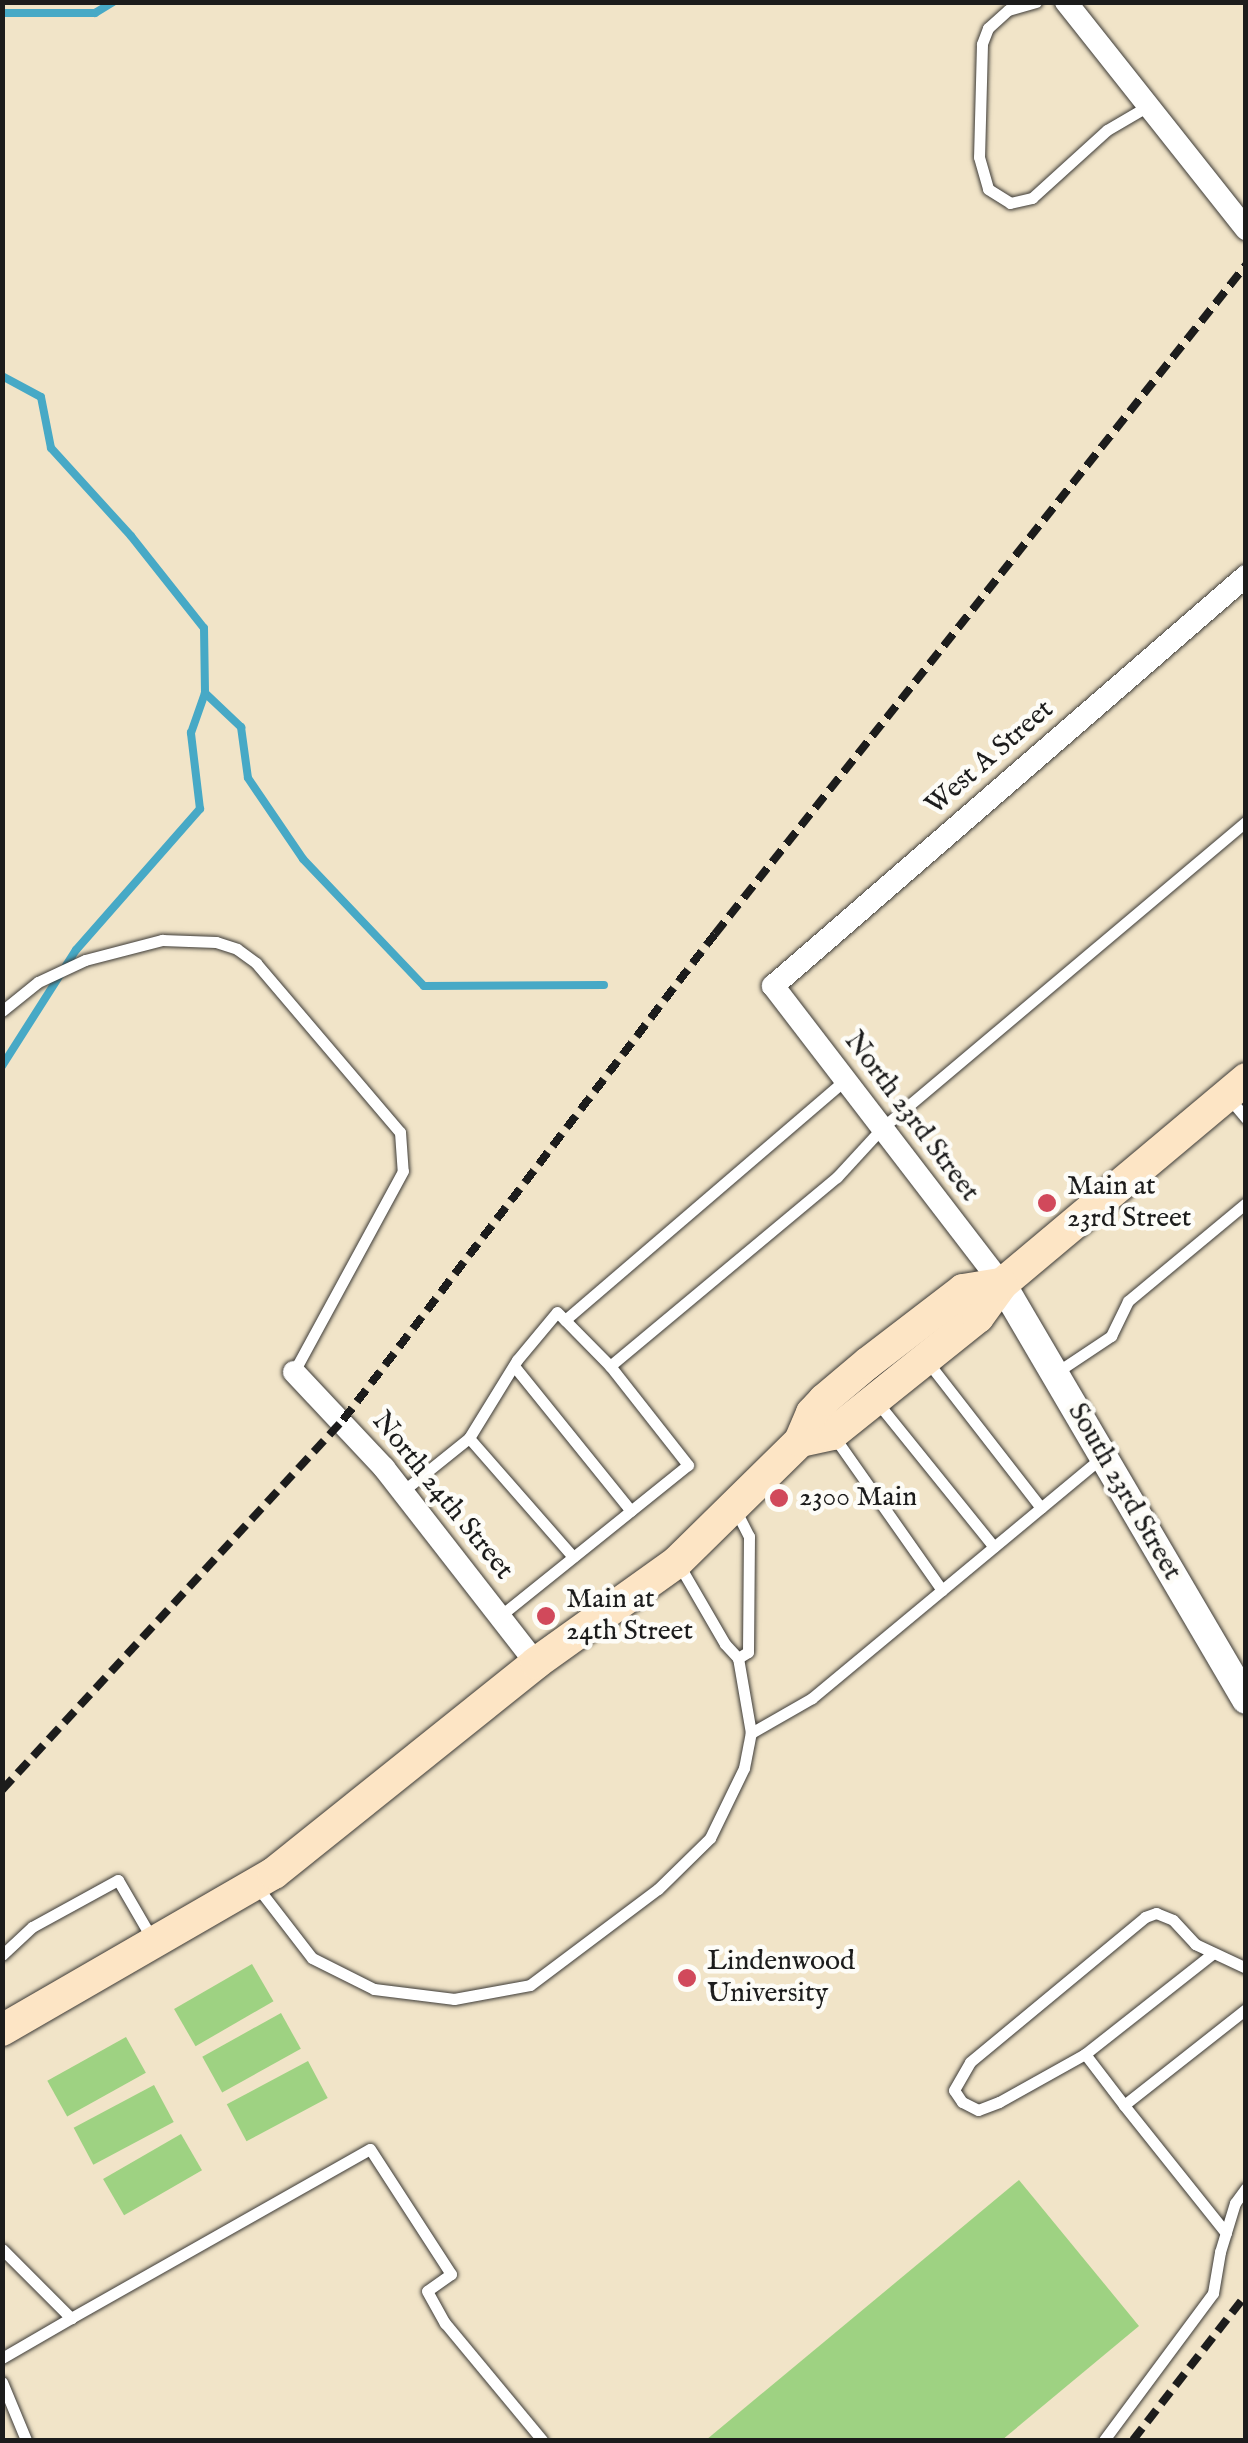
<!DOCTYPE html>
<style>
body{margin:0}
#map{position:relative;width:1248px;height:2443px;overflow:hidden;background:#f1e4c8;font-family:"IM FELL English",serif}
div>[style]{position:absolute}
[style*='--x']{left:calc(var(--x)*1px);top:calc(var(--y)*1px);width:calc(var(--w)*1px);rotate:calc(var(--a)*1deg)}
.green>*{inset:0;background:#9ed282;transform-origin:0 0}
.stream>*{height:8px;margin:-4px;padding:0 4px;transform-origin:4px;border-radius:4px;background:#47a9c6}
.roads{filter:drop-shadow(0 0 2px #3c3a36) drop-shadow(0 0 2px #3c3a36)}
.service>*{height:11px;margin:-5.5px;padding:0 5.5px;transform-origin:5.5px;border-radius:5.5px;background:#fff}
.minor>*{height:22px;margin:-11px;padding:0 11px;transform-origin:11px;border-radius:11px;background:#fff}
.tertiary>*{height:28px;margin:-14px;padding:0 14px;transform-origin:14px;border-radius:14px;background:#fff}
.secondary>*{height:32px;margin:-16px;padding:0 16px;transform-origin:16px;border-radius:16px;background:#fde5c5}
.rail>*{height:8px;margin-top:-4px;transform-origin:0;background:repeating-linear-gradient(90deg,#1c1c1c 0 15px,transparent 0 23px)}
.dots>*{width:28px;height:28px;translate:-50% -50%;box-sizing:border-box;border:5px solid #fdfcf7;border-radius:50%}
span{translate:-50% -50%;white-space:nowrap;text-align:center;line-height:1.15;-webkit-text-stroke:9px #fdfcf7;paint-order:stroke}
.street-label{font-size:28px;color:#1c1c1c}
.poi-label{font-size:28px;color:#1c1c1c}
.left{translate:0 -50%;text-align:left}
.frame{position:absolute;inset:0;border:5px solid #1c1c1c;pointer-events:none}
</style>
<div id="map">
<div class="green">
<i style="left:252px;top:1964px;width:43px;height:90px;rotate:60deg"></i>
<i style="left:281px;top:2013px;width:41px;height:90px;rotate:61deg"></i>
<i style="left:126px;top:2037px;width:41px;height:90px;rotate:61deg"></i>
<i style="left:308px;top:2061px;width:42px;height:92px;rotate:62deg"></i>
<i style="left:154px;top:2085px;width:42px;height:91px;rotate:62deg"></i>
<i style="left:181px;top:2134px;width:42px;height:90px;rotate:60deg"></i>
<i style="clip-path:polygon(1019px 2180px,1139px 2326px,1002px 2440px,706px 2440px)"></i>
</div>
<div class="stream">
<i style="--x:2;--y:13;--w:93;--a:0"></i>
<i style="--x:95;--y:13;--w:21;--a:-31"></i>
<i style="--x:2;--y:376;--w:44;--a:28.3"></i>
<i style="--x:41;--y:397;--w:52;--a:78.9"></i>
<i style="--x:51;--y:448;--w:119;--a:47.7"></i>
<i style="--x:131;--y:536;--w:117;--a:51.6"></i>
<i style="--x:204;--y:628;--w:65;--a:89.1"></i>
<i style="--x:205;--y:693;--w:50;--a:43.4"></i>
<i style="--x:241;--y:727;--w:51;--a:82.2"></i>
<i style="--x:248;--y:778;--w:98;--a:55.8"></i>
<i style="--x:303;--y:859;--w:175;--a:46.4"></i>
<i style="--x:424;--y:986;--w:180;--a:-0.3"></i>
<i style="--x:2;--y:1066;--w:138;--a:-57.5"></i>
<i style="--x:76;--y:950;--w:188;--a:-48.7"></i>
<i style="--x:200;--y:809;--w:77;--a:-96.8"></i>
<i style="--x:191;--y:733;--w:42;--a:-70.7"></i>
</div>
<div class="roads">
<div class="service">
<i style="--x:1036;--y:2;--w:29;--a:164"></i>
<i style="--x:1008;--y:10;--w:27;--a:138"></i>
<i style="--x:988;--y:28;--w:17;--a:111"></i>
<i style="--x:982;--y:44;--w:113;--a:91.5"></i>
<i style="--x:979;--y:157;--w:33;--a:74"></i>
<i style="--x:988;--y:189;--w:26;--a:32"></i>
<i style="--x:1010;--y:203;--w:23;--a:-13"></i>
<i style="--x:1032;--y:198;--w:101;--a:-42.2"></i>
<i style="--x:1107;--y:130;--w:48;--a:-30.3"></i>
<i style="--x:2;--y:1011;--w:46;--a:-38.9"></i>
<i style="--x:38;--y:982;--w:52;--a:-25.1"></i>
<i style="--x:85;--y:960;--w:80;--a:-14.6"></i>
<i style="--x:162;--y:940;--w:54;--a:2.1"></i>
<i style="--x:216;--y:942;--w:22;--a:18"></i>
<i style="--x:237;--y:949;--w:24;--a:36"></i>
<i style="--x:256;--y:963;--w:222;--a:49.6"></i>
<i style="--x:400;--y:1132;--w:39;--a:86"></i>
<i style="--x:403;--y:1171;--w:229;--a:118.5"></i>
<i style="--x:1229;--y:1098;--w:26;--a:50"></i>
<i style="--x:565;--y:1320;--w:369;--a:-40.6"></i>
<i style="--x:927;--y:1361;--w:186;--a:52.2"></i>
<i style="--x:514;--y:1366;--w:186;--a:51.1"></i>
<i style="--x:1054;--y:1374;--w:69;--a:-33.7"></i>
<i style="--x:1111;--y:1336;--w:39;--a:-64"></i>
<i style="--x:1128;--y:1301;--w:153;--a:-39.7"></i>
<i style="--x:877;--y:1402;--w:186;--a:51.1"></i>
<i style="--x:469;--y:1438;--w:158;--a:48.8"></i>
<i style="--x:835;--y:1438;--w:186;--a:54.9"></i>
<i style="--x:403;--y:1491;--w:85;--a:-38.8"></i>
<i style="--x:469;--y:1438;--w:92;--a:-58.4"></i>
<i style="--x:517;--y:1360;--w:62;--a:-50.2"></i>
<i style="--x:557;--y:1312;--w:76;--a:45.5"></i>
<i style="--x:610;--y:1366;--w:295;--a:-39.8"></i>
<i style="--x:837;--y:1177;--w:67;--a:-47.4"></i>
<i style="--x:882;--y:1128;--w:476;--a:-40.1"></i>
<i style="--x:734;--y:1507;--w:33;--a:63"></i>
<i style="--x:749;--y:1536;--w:116;--a:90.5"></i>
<i style="--x:748;--y:1652;--w:12;--a:149"></i>
<i style="--x:500;--y:1616;--w:241;--a:-38.8"></i>
<i style="--x:688;--y:1465;--w:126;--a:-128.2"></i>
<i style="--x:751;--y:1733;--w:70;--a:-29.8"></i>
<i style="--x:812;--y:1698;--w:376;--a:-39.7"></i>
<i style="--x:258;--y:1888;--w:88;--a:52.4"></i>
<i style="--x:312;--y:1958;--w:69;--a:26.6"></i>
<i style="--x:374;--y:1989;--w:81;--a:7.1"></i>
<i style="--x:454;--y:1999;--w:77;--a:-10.4"></i>
<i style="--x:530;--y:1985;--w:160;--a:-36.9"></i>
<i style="--x:658;--y:1889;--w:73;--a:-44.4"></i>
<i style="--x:710;--y:1838;--w:78;--a:-64.1"></i>
<i style="--x:744;--y:1768;--w:36;--a:-79"></i>
<i style="--x:751;--y:1733;--w:76;--a:-99.8"></i>
<i style="--x:738;--y:1658;--w:19;--a:-133"></i>
<i style="--x:725;--y:1644;--w:94;--a:-120.1"></i>
<i style="--x:1212;--y:1954;--w:162;--a:141.8"></i>
<i style="--x:1085;--y:2054;--w:98;--a:150.8"></i>
<i style="--x:999;--y:2102;--w:22;--a:159"></i>
<i style="--x:978;--y:2110;--w:18;--a:-153"></i>
<i style="--x:962;--y:2102;--w:14;--a:-124"></i>
<i style="--x:954;--y:2090;--w:32;--a:-60"></i>
<i style="--x:970;--y:2062;--w:227;--a:-39.6"></i>
<i style="--x:1145;--y:1917;--w:12;--a:-20"></i>
<i style="--x:1156;--y:1913;--w:18;--a:22"></i>
<i style="--x:1173;--y:1920;--w:33;--a:47"></i>
<i style="--x:1195;--y:1944;--w:56;--a:25.2"></i>
<i style="--x:2;--y:1955;--w:41;--a:-43"></i>
<i style="--x:32;--y:1927;--w:98;--a:-28.7"></i>
<i style="--x:118;--y:1880;--w:72;--a:59.9"></i>
<i style="--x:1085;--y:2054;--w:64;--a:52.6"></i>
<i style="--x:1226;--y:2233;--w:164;--a:-128.6"></i>
<i style="--x:1124;--y:2105;--w:155;--a:-38.2"></i>
<i style="--x:2;--y:2249;--w:98;--a:45"></i>
<i style="--x:71;--y:2318;--w:343;--a:-29.5"></i>
<i style="--x:370;--y:2149;--w:149;--a:57.1"></i>
<i style="--x:451;--y:2274;--w:29;--a:145"></i>
<i style="--x:427;--y:2291;--w:37;--a:61"></i>
<i style="--x:445;--y:2323;--w:152;--a:50.3"></i>
<i style="--x:2;--y:2358;--w:80;--a:-30.1"></i>
<i style="--x:2;--y:2382;--w:63;--a:67.5"></i>
<i style="--x:1104;--y:2440;--w:183;--a:-53.4"></i>
<i style="--x:1213;--y:2293;--w:42;--a:-80.3"></i>
<i style="--x:1220;--y:2252;--w:51;--a:-73"></i>
<i style="--x:1235;--y:2203;--w:19;--a:-54"></i>
</div>
<div class="minor">
<i style="--x:1066;--y:2;--w:290;--a:51.6"></i>
<i style="--x:1002;--y:1284;--w:376;--a:-127.5"></i>
<i style="--x:773;--y:986;--w:626;--a:-40.92"></i>
<i style="--x:294;--y:1372;--w:132;--a:46.8"></i>
<i style="--x:384;--y:1468;--w:247;--a:52.1"></i>
</div>
<div class="tertiary">
<i style="--x:1002;--y:1284;--w:482;--a:59.6"></i>
</div>
<div class="secondary">
<i style="--x:800;--y:1441;--w:33;--a:-12"></i>
<i style="--x:832;--y:1434;--w:187;--a:-38.7"></i>
<i style="--x:978;--y:1317;--w:41;--a:-54"></i>
<i style="--x:1002;--y:1284;--w:319;--a:-40"></i>
<i style="--x:2;--y:2030;--w:314;--a:-30"></i>
<i style="--x:274;--y:1873;--w:336;--a:-38.7"></i>
<i style="--x:536;--y:1663;--w:173;--a:-35.6"></i>
<i style="--x:677;--y:1562;--w:173;--a:-44.5"></i>
<i style="--x:800;--y:1441;--w:30;--a:-67"></i>
<i style="--x:812;--y:1413;--w:18;--a:-47"></i>
<i style="--x:824;--y:1400;--w:57;--a:-40.1"></i>
<i style="--x:868;--y:1363;--w:120;--a:-37.5"></i>
<i style="--x:963;--y:1290;--w:39;--a:-9"></i>
</div>
</div>
<div class="rail">
<i style="--x:2;--y:1790;--w:503;--a:-47.34"></i>
<i style="--x:343;--y:1420;--w:612;--a:-52.57"></i>
<i style="--x:715;--y:934;--w:854;--a:-51.56"></i>
<i style="--x:1133;--y:2440;--w:184;--a:-52.1"></i>
</div>
<div class="dots">
<i style="left:1047px;top:1203px;background:#d1495b"></i>
<i style="left:779px;top:1498px;background:#d1495b"></i>
<i style="left:546px;top:1616px;background:#d1495b"></i>
<i style="left:687px;top:1978px;background:#d1495b"></i>
</div>
<div class="street-label">
<span style="left:990px;top:758px;rotate:-41deg">West A Street</span>
<span style="left:911px;top:1117px;rotate:53deg">North 23rd Street</span>
<span style="left:1124px;top:1492px;rotate:60deg">South 23rd Street</span>
<span style="left:442px;top:1496px;rotate:51deg">North 24th Street</span>
</div>
<div class="poi-label">
<span class="left" style="left:1067px;top:1203px">Main at<br>23rd Street</span>
<span class="left" style="left:799px;top:1498px">2300 Main</span>
<span class="left" style="left:566px;top:1616px">Main at<br>24th Street</span>
<span class="left" style="left:707px;top:1978px">Lindenwood<br>University</span>
</div>
<div class="frame"></div>
</div>
